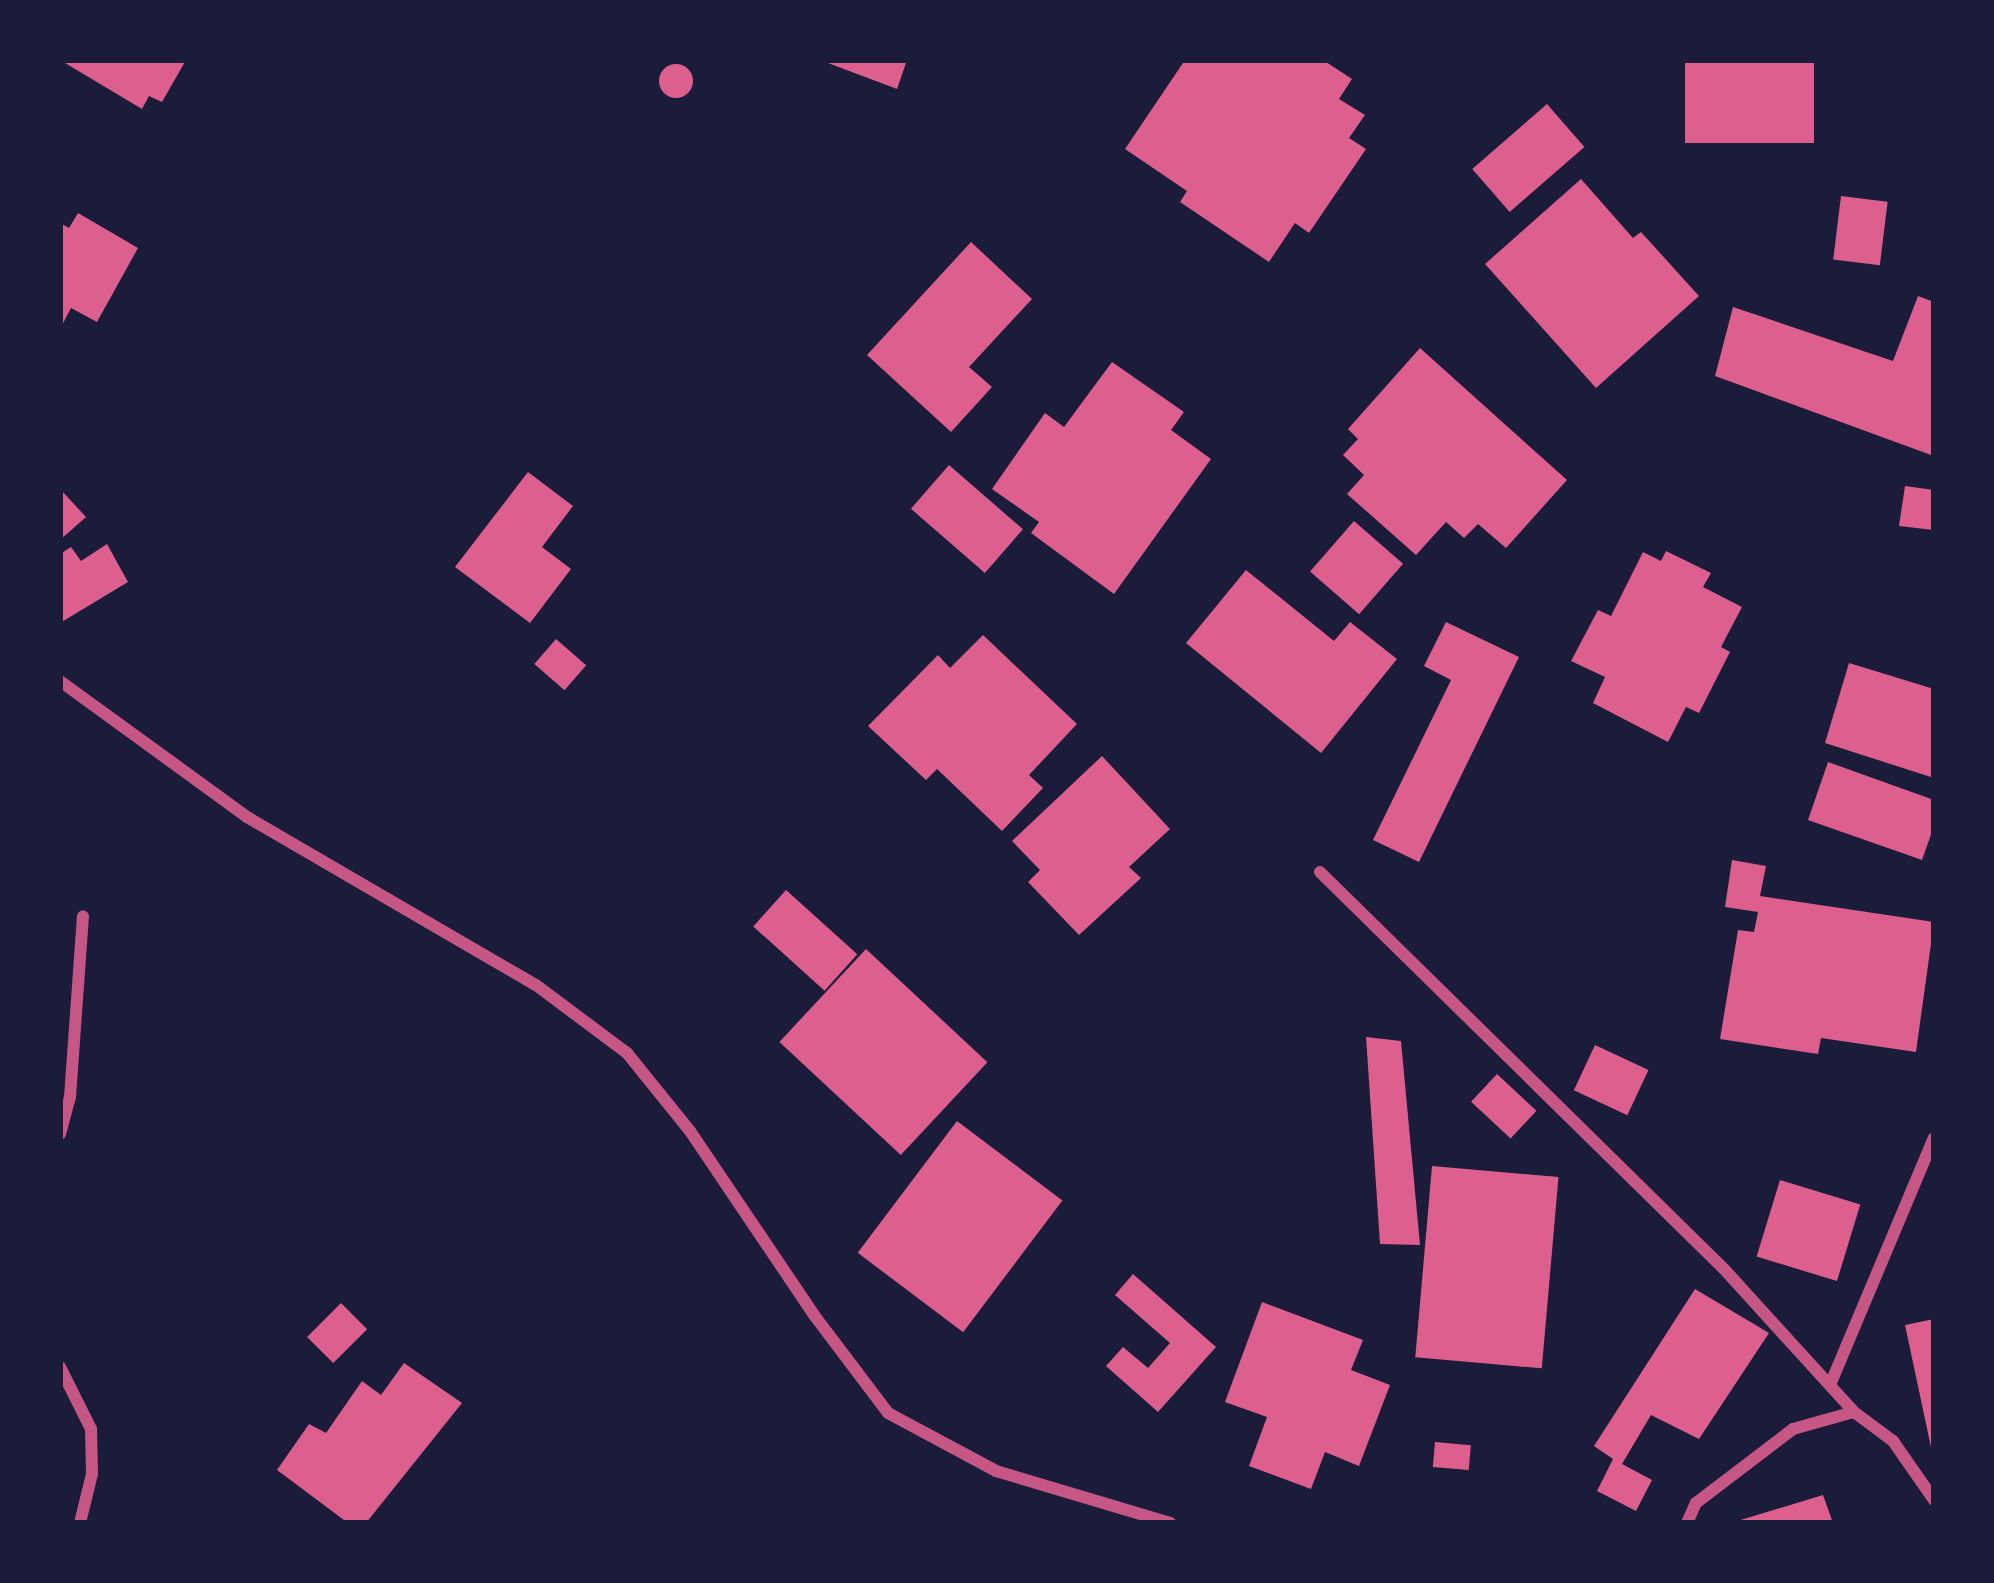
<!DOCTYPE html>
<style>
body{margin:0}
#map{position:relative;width:1994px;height:1583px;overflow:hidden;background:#1b1b3a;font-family:"Golos Text",sans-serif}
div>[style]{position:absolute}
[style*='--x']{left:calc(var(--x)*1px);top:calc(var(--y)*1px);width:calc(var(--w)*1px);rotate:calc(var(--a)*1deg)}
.building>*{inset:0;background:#dd5f8e;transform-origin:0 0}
.round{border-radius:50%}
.minor>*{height:12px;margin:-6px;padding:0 6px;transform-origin:6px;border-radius:6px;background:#c65784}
span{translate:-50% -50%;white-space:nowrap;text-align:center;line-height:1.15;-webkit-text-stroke:12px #1b1b3a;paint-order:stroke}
.frame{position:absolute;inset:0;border:63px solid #1b1b3a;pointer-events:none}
</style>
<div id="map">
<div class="building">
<i style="clip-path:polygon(60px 60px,186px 60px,162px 102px,149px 96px,142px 109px)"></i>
<i style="clip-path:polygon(820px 60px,907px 60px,897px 89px)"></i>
<i style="clip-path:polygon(1185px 60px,1323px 60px,1352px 79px,1339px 99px,1365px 115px,1349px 138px,1366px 149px,1309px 233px,1295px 223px,1269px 262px,1180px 202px,1187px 191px,1125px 149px)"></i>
<i style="left:1685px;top:60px;width:129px;height:83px"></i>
<i class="round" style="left:659px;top:64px;width:34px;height:34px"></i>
<i style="left:1547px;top:104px;width:57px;height:99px;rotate:49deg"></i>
<i style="clip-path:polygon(1581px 179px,1633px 238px,1641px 232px,1699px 296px,1596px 388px,1485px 264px)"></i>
<i style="left:1841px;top:196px;width:47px;height:64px;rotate:7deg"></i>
<i style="clip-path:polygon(78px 213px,138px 248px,97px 322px,71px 308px,60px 329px,60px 223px,69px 228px)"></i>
<i style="clip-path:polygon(971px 242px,1032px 299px,969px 367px,992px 387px,951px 432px,867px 355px)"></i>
<i style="clip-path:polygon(1918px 296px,1934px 302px,1931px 455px,1715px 376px,1733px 307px,1893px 361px)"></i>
<i style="clip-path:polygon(1420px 348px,1567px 480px,1506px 548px,1478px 524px,1464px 538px,1446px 522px,1416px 555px,1347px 494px,1364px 475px,1343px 455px,1358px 439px,1348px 429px)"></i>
<i style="clip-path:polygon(1112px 362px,1184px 412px,1171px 430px,1211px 459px,1114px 594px,1031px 533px,1039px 522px,992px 489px,1045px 413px,1064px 427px)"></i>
<i style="left:949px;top:465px;width:98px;height:58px;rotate:41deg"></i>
<i style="clip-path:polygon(528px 472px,573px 506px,542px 547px,571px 569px,530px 623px,455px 567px)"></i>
<i style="clip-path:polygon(1905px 486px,1934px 490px,1934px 530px,1899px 526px)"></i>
<i style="clip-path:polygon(60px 489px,86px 517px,60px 540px)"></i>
<i style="left:1354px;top:521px;width:65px;height:67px;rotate:41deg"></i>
<i style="clip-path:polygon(107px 544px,128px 582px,60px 623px,60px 554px,71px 547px,81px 561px)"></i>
<i style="clip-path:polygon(1666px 551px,1711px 573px,1703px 587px,1742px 607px,1721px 647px,1730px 652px,1699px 713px,1686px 707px,1668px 742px,1593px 703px,1605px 677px,1571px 661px,1598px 610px,1611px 616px,1643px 552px,1661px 561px)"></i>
<i style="clip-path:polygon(1246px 570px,1334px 641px,1350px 622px,1397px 659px,1321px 753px,1186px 643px)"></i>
<i style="clip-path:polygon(1446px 622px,1519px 657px,1419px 862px,1373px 840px,1451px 680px,1424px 666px)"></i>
<i style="clip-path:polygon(983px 635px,1077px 724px,1029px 775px,1043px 788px,1002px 831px,937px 769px,926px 780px,868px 726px,938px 655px,950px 668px)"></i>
<i style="left:556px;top:639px;width:40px;height:33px;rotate:41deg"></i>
<i style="clip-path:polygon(1849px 663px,1934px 689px,1934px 778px,1825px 743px)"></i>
<i style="clip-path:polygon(1102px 756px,1170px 829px,1129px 867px,1141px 878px,1079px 935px,1028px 882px,1040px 870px,1012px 841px)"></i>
<i style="clip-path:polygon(1828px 762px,1934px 800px,1934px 826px,1922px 860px,1808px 820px)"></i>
<i style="clip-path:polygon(1732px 860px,1766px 866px,1760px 896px,1934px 922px,1916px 1052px,1821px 1038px,1818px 1054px,1720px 1039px,1738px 930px,1754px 932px,1758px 912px,1725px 907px)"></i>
<i style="left:786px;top:890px;width:96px;height:49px;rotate:42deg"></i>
<i style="left:866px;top:949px;width:166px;height:127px;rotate:43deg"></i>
<i style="clip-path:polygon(1366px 1037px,1401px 1041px,1420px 1245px,1380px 1244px)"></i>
<i style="left:1595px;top:1045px;width:59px;height:50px;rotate:25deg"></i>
<i style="left:1497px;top:1074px;width:54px;height:38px;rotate:43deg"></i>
<i style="left:957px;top:1121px;width:132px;height:165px;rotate:37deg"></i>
<i style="left:1432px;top:1166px;width:127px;height:192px;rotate:5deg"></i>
<i style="left:1780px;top:1180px;width:84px;height:80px;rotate:17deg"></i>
<i style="clip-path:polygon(1133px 1274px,1216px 1347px,1158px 1412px,1106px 1366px,1123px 1347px,1148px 1368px,1170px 1343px,1115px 1295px)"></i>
<i style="clip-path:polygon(1695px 1289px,1769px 1333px,1699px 1439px,1651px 1415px,1622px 1464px,1652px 1480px,1636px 1511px,1597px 1491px,1613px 1459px,1594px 1446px)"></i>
<i style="clip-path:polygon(1262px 1302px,1363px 1340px,1351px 1370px,1390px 1385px,1359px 1466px,1325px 1452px,1311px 1489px,1249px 1466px,1267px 1417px,1225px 1402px)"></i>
<i style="left:341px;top:1303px;width:37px;height:48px;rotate:45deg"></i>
<i style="clip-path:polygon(1934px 1319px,1934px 1452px,1932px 1452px,1905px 1325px)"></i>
<i style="clip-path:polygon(404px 1363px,462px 1403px,366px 1523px,348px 1523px,277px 1470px,309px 1424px,326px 1433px,362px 1381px,381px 1395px)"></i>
<i style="left:1435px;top:1442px;width:36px;height:25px;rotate:5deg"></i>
<i style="clip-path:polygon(1823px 1495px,1833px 1523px,1734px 1523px,1734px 1522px)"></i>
</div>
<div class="minor">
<i style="--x:60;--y:681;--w:231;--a:36"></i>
<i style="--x:247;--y:817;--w:334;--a:30.2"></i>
<i style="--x:536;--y:985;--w:114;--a:36.8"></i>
<i style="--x:627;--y:1053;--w:100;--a:51.1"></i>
<i style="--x:690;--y:1131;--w:222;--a:56"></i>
<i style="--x:814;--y:1315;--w:123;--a:52.9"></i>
<i style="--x:888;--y:1413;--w:123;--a:28.2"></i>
<i style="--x:996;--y:1471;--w:182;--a:16.6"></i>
<i style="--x:1320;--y:872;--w:566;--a:44.5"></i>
<i style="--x:1724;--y:1269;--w:193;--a:47.7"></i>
<i style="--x:60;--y:1134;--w:38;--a:-75"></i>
<i style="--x:70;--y:1097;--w:181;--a:-85.9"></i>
<i style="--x:60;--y:1367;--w:69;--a:63.4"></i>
<i style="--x:91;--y:1429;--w:45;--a:88.7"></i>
<i style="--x:92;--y:1474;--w:50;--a:103.8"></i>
<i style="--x:1830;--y:1385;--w:268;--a:-67.2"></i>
<i style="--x:1687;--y:1523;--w:22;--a:-66"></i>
<i style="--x:1696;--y:1503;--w:122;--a:-37.3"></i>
<i style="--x:1793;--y:1429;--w:63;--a:-15.6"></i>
<i style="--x:1854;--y:1412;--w:49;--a:36.6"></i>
<i style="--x:1893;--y:1441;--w:72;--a:55.2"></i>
</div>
<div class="frame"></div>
</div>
